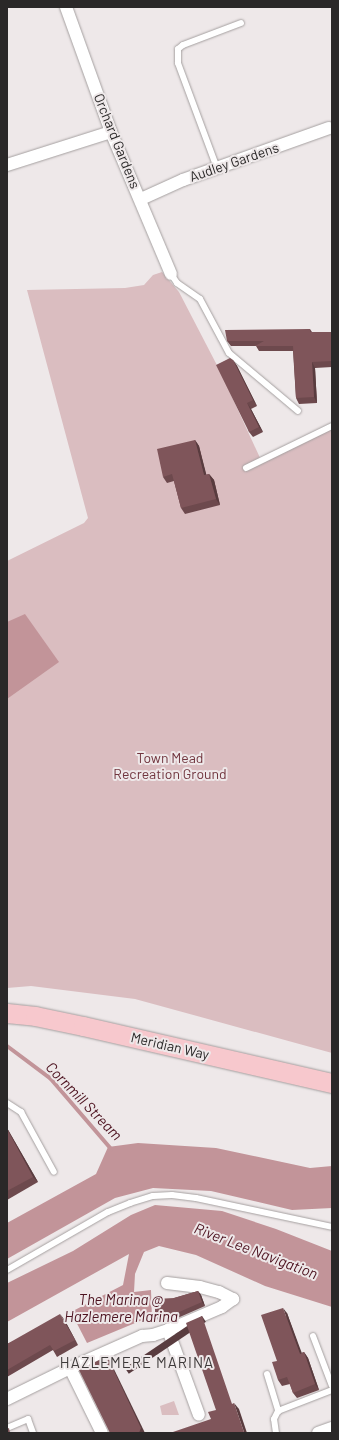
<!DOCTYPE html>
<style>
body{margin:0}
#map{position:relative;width:339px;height:1440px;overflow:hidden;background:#eee8e9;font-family:Barlow,sans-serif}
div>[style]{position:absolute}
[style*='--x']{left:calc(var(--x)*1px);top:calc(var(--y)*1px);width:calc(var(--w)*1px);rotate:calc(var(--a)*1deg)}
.green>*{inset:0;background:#dabdc0}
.water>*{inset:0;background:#c29499}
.stream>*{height:4px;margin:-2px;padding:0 2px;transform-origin:2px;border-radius:2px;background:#c29499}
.roads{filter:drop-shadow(0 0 1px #a5a0a0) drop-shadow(0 0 1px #a5a0a0)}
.lane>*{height:6px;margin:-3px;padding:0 3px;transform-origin:3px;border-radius:3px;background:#fff}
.street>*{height:12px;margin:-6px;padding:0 6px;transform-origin:6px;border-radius:6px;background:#fff}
.primary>*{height:19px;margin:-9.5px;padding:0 9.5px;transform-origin:9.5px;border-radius:9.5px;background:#f7c8cd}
.wall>*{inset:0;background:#6d494d}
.shaded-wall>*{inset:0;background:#593c3f;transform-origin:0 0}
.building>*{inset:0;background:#7f555a}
span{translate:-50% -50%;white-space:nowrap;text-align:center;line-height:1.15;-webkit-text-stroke:4px #eee8e9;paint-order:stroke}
.street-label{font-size:14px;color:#2a2828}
.park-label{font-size:14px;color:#71353e}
.water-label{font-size:15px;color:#4d1320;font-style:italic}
.neighbourhood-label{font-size:15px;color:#3e3a3a;letter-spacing:1px}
.frame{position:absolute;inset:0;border:8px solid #2a2828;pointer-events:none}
</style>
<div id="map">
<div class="green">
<i style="clip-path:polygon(162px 272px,179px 292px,220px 371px,261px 460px,332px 426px,332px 1053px,135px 999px,31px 986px,7px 988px,7px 561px,84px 523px,88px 518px,27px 290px,125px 288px,144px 285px,153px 275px)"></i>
<i style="clip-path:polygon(174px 1401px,179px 1415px,162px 1415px,160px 1406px)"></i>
</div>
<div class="water">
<i style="clip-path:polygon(25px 614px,59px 662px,7px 699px,7px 622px)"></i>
<i style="clip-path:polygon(138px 1143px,216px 1148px,310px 1168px,332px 1166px,332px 1208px,292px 1210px,211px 1191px,153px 1188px,115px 1198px,7px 1259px,7px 1223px,96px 1174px,108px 1147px)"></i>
<i style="clip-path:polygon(155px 1205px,222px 1211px,276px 1229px,332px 1251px,332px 1307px,265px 1286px,196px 1255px,159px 1246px,144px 1252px,135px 1274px,134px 1292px,151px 1290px,152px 1320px,140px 1321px,87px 1343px,71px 1312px,123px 1285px,129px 1254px,7px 1322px,7px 1283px,73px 1251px,131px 1215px)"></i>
</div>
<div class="stream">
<i style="--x:7;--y:1046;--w:54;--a:36.7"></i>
<i style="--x:50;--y:1078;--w:94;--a:49.3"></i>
</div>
<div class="roads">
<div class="lane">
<i style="--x:217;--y:168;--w:112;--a:-110.4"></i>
<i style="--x:178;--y:63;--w:14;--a:-90"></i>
<i style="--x:178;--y:49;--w:6;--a:-39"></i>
<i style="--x:183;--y:45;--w:62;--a:-20.8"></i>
<i style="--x:171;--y:274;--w:11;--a:56"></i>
<i style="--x:177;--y:283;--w:28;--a:35"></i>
<i style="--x:200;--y:299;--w:61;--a:61.8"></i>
<i style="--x:229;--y:353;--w:90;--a:40"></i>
<i style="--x:246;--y:468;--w:96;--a:-26"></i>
<i style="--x:7;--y:1103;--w:17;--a:33"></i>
<i style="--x:21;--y:1112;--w:68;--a:61.2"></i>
<i style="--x:7;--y:1270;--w:116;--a:-29.9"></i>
<i style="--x:108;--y:1212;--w:24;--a:-22"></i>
<i style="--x:130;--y:1203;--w:24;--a:-17"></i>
<i style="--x:153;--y:1196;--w:19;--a:-3"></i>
<i style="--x:172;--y:1195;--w:24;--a:7"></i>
<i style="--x:196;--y:1198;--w:139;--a:12"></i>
<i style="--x:313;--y:1336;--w:53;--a:69.2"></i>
<i style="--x:267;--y:1374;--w:39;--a:73"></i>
<i style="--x:7;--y:1428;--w:23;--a:-23"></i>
<i style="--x:28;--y:1419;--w:15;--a:70"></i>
<i style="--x:276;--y:1433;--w:14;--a:-98"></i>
<i style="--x:274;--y:1419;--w:9;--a:-63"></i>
<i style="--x:278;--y:1411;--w:58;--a:-21.3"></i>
</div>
<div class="street">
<i style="--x:66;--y:7;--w:133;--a:70.2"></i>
<i style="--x:111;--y:132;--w:154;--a:67.1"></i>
<i style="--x:7;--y:165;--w:109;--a:-17.6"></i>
<i style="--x:141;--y:199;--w:46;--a:-24.3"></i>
<i style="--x:183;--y:180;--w:155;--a:-19.6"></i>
<i style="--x:167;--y:1283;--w:33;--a:7"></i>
<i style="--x:200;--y:1287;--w:20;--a:15"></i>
<i style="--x:219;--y:1292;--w:16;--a:27"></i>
<i style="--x:233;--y:1299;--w:14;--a:144"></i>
<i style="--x:222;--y:1307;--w:59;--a:156.9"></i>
<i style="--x:70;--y:1368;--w:72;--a:63.8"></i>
<i style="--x:7;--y:1399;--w:70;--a:-26.2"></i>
<i style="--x:70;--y:1368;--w:79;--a:-24"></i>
<i style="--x:142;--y:1336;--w:11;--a:-5"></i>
<i style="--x:153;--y:1335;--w:16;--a:-18"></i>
<i style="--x:168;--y:1330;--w:90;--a:70"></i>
<i style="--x:318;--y:1433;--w:15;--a:-20"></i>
</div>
<div class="primary">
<i style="--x:7;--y:1013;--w:28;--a:6"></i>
<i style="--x:35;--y:1016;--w:49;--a:11.8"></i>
<i style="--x:83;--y:1026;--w:255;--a:12.9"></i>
</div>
</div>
<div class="wall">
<i style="clip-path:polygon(310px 329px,312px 332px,332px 332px,332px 367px,315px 368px,317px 403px,299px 404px,296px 398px,293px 351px,259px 351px,256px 346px,231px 346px,227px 341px)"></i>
<i style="clip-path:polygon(233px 360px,237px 366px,257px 406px,251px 409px,263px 432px,253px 437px,249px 432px)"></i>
<i style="clip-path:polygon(195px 440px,199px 446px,206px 475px,209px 474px,214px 480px,220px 505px,185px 514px,181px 508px,174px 481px,167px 483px,163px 477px)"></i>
<i style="clip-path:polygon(7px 1128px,38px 1182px,7px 1200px)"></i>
<i style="clip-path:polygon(198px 1291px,201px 1295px,205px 1306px,173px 1320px,158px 1320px,155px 1316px,174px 1298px)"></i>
<i style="clip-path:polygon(287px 1313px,301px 1353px,304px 1352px,308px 1358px,319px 1390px,297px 1398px,293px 1393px,290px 1384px,282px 1386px,278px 1380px,277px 1361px)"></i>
<i style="clip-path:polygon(64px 1319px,78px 1345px,57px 1357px,53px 1350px,7px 1377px,7px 1344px)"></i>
</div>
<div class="shaded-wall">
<i style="clip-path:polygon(233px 360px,237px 366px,257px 406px,253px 400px)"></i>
<i style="clip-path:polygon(312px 362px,315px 368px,317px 403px,314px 397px)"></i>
<i style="clip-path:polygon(247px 403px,251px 409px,263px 432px,259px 427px)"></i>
<i style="clip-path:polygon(195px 440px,199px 446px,208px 481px,204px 475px)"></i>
<i style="clip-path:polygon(209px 474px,214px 480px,220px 505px,216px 499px)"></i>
<i style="clip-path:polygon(7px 1128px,38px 1182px,33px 1177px,7px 1129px)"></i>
<i style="clip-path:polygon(198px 1291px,201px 1295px,205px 1306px,202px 1302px)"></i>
<i style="clip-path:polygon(283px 1308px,287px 1313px,304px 1359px,300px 1354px)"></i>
<i style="clip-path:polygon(60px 1314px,64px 1319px,78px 1345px,75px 1340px)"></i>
<i style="left:202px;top:1316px;width:7px;height:93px;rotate:56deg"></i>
<i style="clip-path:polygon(304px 1352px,308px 1358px,319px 1390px,315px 1384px)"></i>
<i style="clip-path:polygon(107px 1356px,111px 1363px,145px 1433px,139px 1433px)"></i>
<i style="clip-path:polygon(234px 1403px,239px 1409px,247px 1433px,245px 1433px,244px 1432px)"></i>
</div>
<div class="building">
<i style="clip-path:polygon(310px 329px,310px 332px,332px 332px,332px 361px,312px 362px,314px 397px,296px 398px,293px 346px,255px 346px,264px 341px,227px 341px,225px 330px)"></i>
<i style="clip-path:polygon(230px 358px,233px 360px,253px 400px,247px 403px,259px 427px,249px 432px,216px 365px)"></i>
<i style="clip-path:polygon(195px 440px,204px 475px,209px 474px,216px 499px,181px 508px,172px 474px,163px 477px,157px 449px)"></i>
<i style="clip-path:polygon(7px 1129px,33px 1177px,7px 1191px)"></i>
<i style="clip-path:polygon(198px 1291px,202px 1302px,170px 1316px,155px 1316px,155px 1299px,174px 1298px)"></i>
<i style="clip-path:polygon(283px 1308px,300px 1354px,304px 1352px,315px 1384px,293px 1393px,287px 1377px,278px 1380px,272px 1362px,277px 1361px,261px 1315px)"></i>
<i style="clip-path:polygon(60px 1314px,75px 1340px,54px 1351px,50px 1345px,7px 1370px,7px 1344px)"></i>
<i style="clip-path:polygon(202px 1316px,232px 1404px,234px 1403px,244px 1432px,242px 1433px,170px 1433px,211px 1419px,208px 1412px,216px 1410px,186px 1323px)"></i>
<i style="clip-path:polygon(107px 1356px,141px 1428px,139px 1433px,110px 1433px,79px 1370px)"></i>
<i style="clip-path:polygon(9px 1428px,10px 1433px,7px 1433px,7px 1429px)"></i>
</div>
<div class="street-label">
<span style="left:117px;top:141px;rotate:68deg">Orchard Gardens</span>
<span style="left:234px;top:162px;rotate:-19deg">Audley Gardens</span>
<span style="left:170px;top:1046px;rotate:13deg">Meridian Way</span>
</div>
<div class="park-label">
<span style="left:170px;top:766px">Town Mead<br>Recreation Ground</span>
</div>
<div class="water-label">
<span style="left:84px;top:1101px;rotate:46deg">Cornmill Stream</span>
<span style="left:256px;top:1251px;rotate:21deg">River Lee Navigation</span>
<span style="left:121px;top:1308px">The Marina @<br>Hazlemere Marina</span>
</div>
<div class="neighbourhood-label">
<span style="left:137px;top:1363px">HAZLEMERE MARINA</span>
</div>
<div class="frame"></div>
</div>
